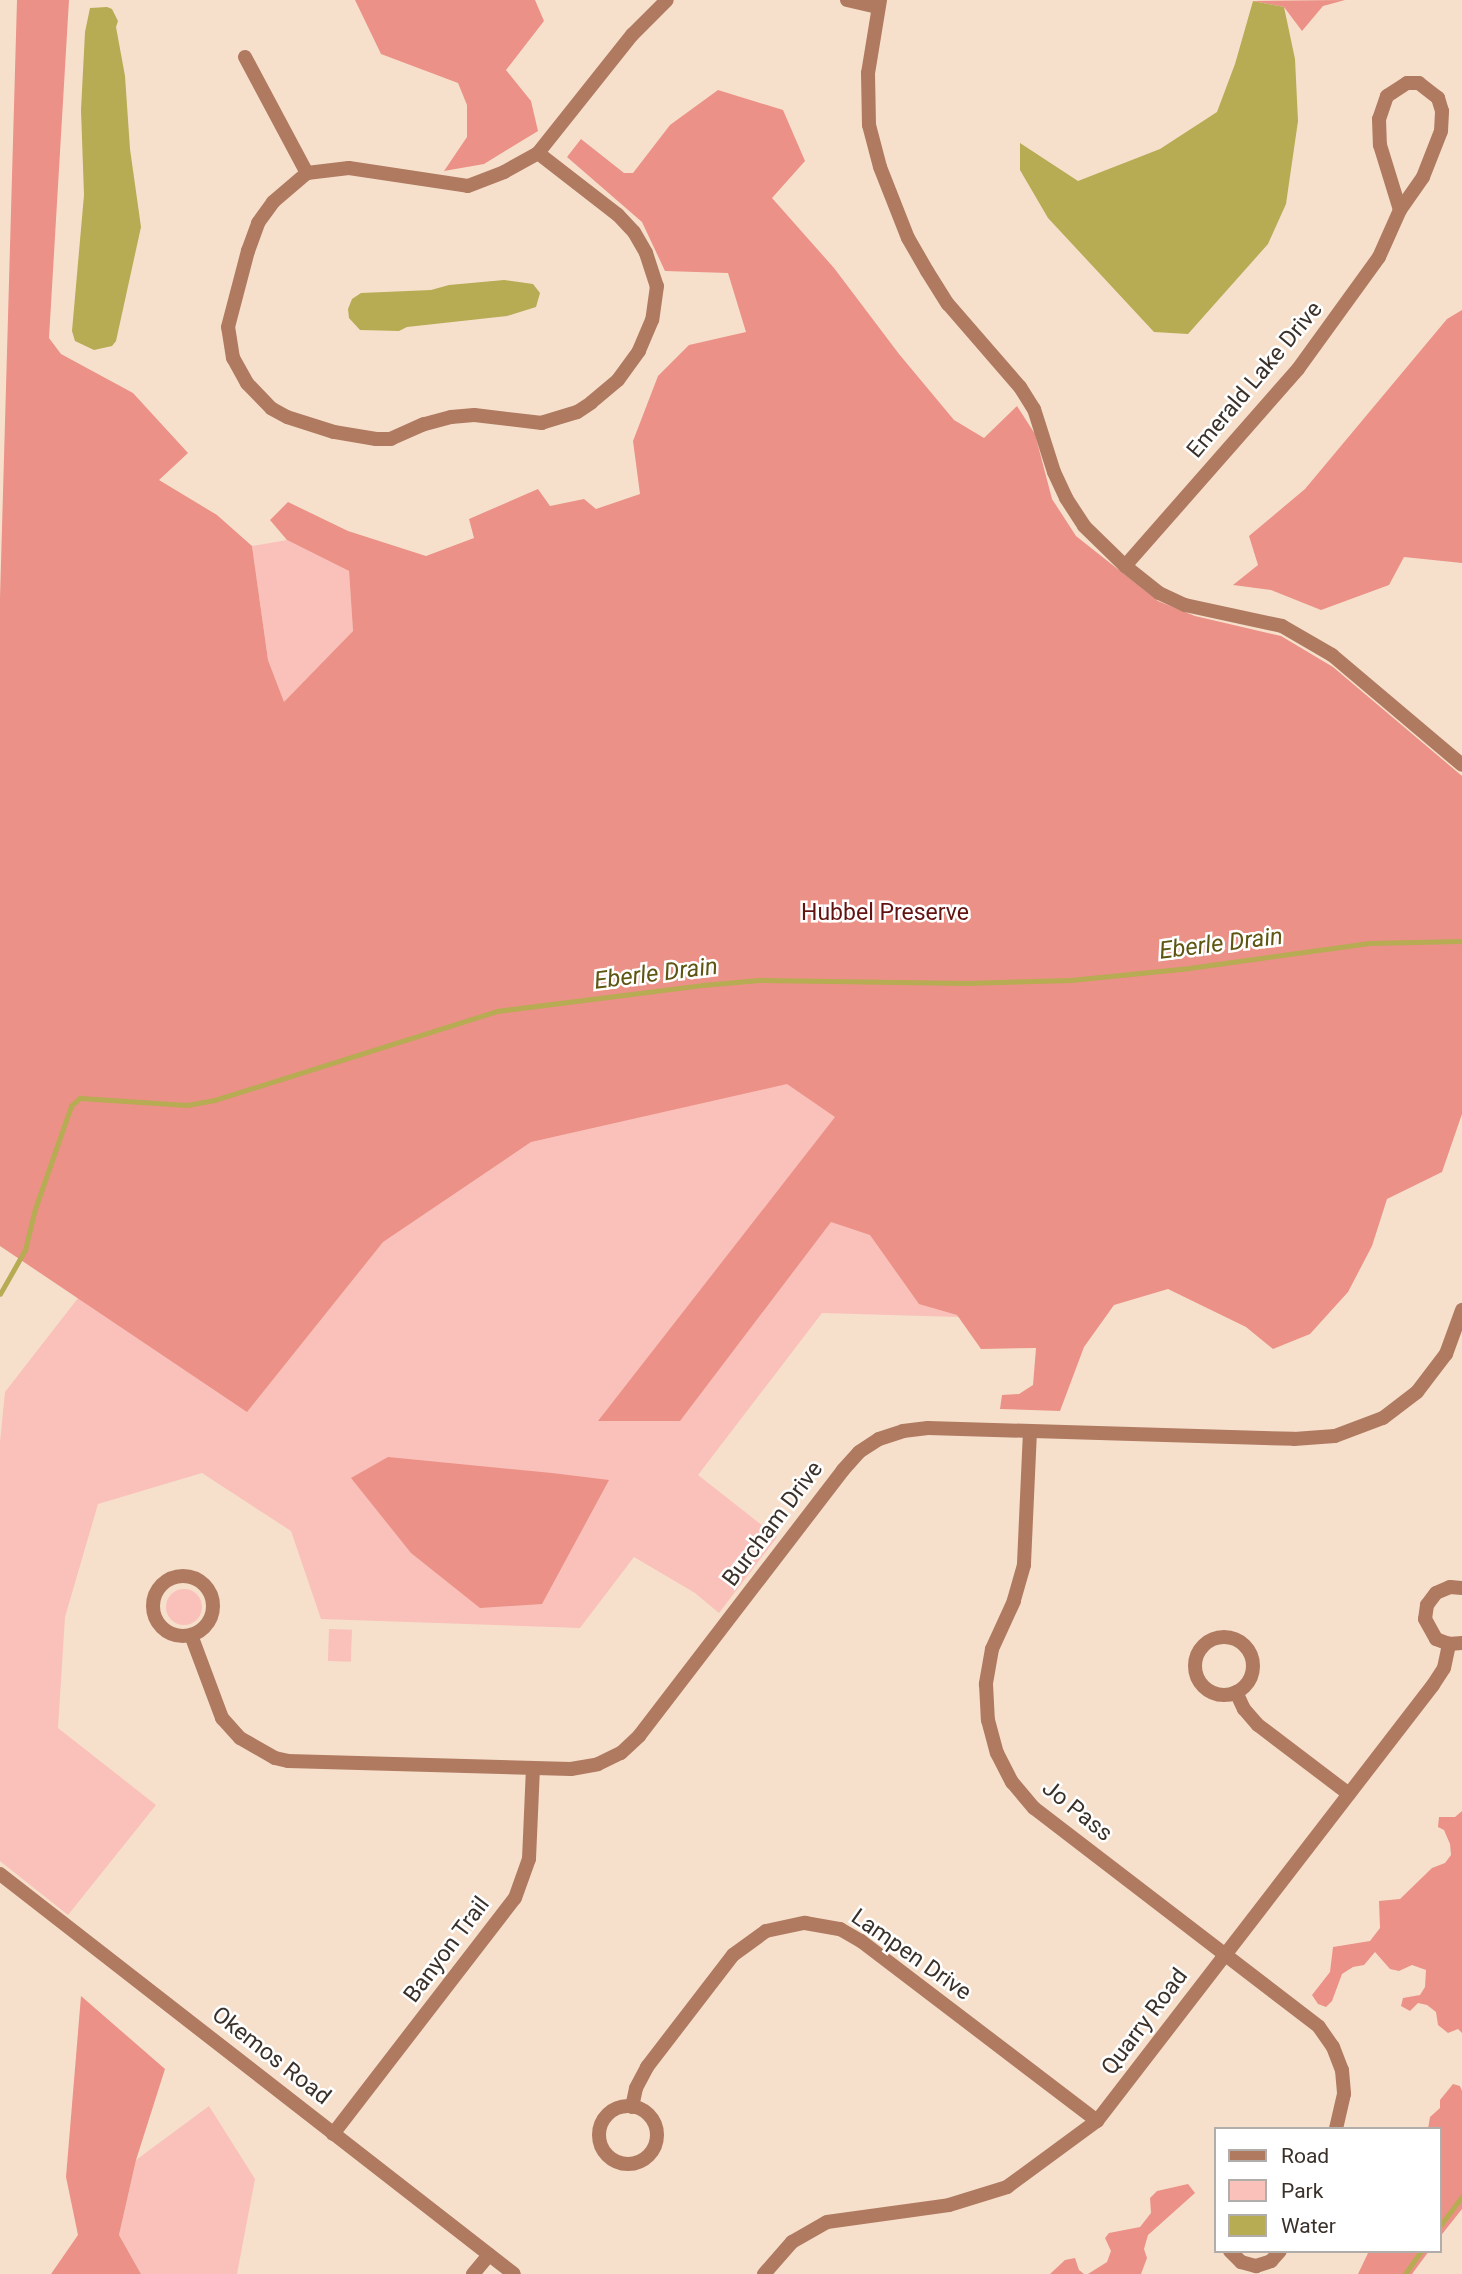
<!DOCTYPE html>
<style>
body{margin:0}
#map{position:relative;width:1462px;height:2274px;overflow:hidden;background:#f6e0cc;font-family:Roboto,sans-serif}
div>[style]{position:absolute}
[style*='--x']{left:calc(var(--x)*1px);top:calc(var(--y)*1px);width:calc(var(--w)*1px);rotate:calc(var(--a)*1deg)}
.green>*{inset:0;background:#f9c1ba;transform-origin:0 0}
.round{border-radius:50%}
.forest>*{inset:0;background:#eb9187}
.water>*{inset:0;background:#b7ab53}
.stream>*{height:4.5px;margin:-2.25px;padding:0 2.25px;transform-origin:2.25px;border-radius:2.25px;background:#b7ab53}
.minor>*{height:14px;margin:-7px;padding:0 7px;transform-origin:7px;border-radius:7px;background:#b07a61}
.minor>.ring{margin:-7px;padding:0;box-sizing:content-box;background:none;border:14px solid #b07a61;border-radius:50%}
.tertiary>*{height:14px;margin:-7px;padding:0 7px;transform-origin:7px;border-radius:7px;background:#b07a61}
span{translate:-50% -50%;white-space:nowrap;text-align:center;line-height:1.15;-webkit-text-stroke:5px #fff;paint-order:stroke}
.street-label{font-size:23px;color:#3a312a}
.park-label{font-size:23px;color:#621211}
.water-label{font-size:24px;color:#5e5512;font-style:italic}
.legend{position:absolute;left:1214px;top:2127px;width:228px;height:126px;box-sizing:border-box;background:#fff;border:2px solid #b0adaa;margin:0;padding:9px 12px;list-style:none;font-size:21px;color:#3a312a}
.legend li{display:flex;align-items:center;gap:14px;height:35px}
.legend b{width:35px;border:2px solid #b0adaa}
</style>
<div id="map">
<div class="green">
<i style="clip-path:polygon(287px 540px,349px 571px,353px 631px,284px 703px,268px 660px,252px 546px)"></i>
<i style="clip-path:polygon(504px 750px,1098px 1321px,822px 1313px,698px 1475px,777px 1537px,719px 1613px,695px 1593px,634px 1557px,580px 1628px,321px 1619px,291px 1531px,202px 1473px,98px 1504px,65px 1617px,58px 1728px,156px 1805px,68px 1915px,0 1861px,0 1442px,5px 1392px)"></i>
<i class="round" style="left:166px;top:1589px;width:36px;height:36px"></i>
<i style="left:329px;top:1629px;width:23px;height:32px;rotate:2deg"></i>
<i style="clip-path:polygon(209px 2106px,255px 2179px,237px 2274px,141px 2274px,119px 2235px,136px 2160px)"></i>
</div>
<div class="forest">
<i style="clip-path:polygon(17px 0,69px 0,49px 338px,61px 354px,133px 393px,188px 453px,159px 480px,217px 515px,252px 546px,268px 660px,284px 702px,353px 631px,349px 571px,287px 540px,270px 520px,288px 502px,348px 531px,426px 556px,474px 538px,469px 519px,538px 489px,550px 506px,584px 499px,596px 509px,640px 494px,633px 441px,658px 376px,689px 345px,746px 332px,728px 273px,665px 271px,642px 222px,567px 157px,581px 139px,624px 173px,633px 173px,670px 125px,718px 90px,783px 110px,805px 161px,772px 198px,834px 268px,899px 354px,954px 420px,984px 438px,1017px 406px,1035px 434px,1052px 499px,1076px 536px,1158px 601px,1195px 616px,1281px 636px,1333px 667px,1462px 776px,1462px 1114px,1442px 1172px,1387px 1199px,1372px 1246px,1348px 1292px,1310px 1334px,1273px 1349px,1246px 1327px,1168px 1289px,1114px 1305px,1084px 1347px,1060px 1411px,1000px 1409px,1002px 1395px,1019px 1394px,1033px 1385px,1036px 1348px,981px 1349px,957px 1315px,919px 1304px,870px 1235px,831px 1222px,680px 1421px,598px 1421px,835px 1117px,787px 1084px,531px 1142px,383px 1242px,247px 1412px,0 1246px,0 598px)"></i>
<i style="clip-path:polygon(355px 0,535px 0,544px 21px,506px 70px,531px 101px,538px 131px,484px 164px,444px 171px,467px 137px,467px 105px,458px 83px,381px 54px)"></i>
<i style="clip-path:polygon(1345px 0,1323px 6px,1302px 31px,1284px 7px,1253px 1px)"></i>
<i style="clip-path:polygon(1462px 310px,1462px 563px,1404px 557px,1389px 585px,1321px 610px,1271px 590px,1233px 585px,1258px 565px,1249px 536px,1305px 489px,1447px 319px)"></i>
<i style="clip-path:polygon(388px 1457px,552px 1473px,609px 1480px,542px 1604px,480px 1608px,411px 1553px,351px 1478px)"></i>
<i style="clip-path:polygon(1462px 1811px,1462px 2033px,1458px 2029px,1448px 2033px,1438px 2025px,1436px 2012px,1427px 2005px,1418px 2003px,1410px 2011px,1401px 2006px,1403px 1998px,1420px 1995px,1425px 1987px,1426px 1970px,1412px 1965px,1399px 1971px,1390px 1969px,1375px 1952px,1364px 1965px,1353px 1967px,1342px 1974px,1332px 2001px,1326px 2007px,1318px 2004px,1312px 1995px,1330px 1972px,1333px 1947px,1370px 1941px,1380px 1928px,1379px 1901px,1400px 1899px,1432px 1868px,1445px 1863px,1451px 1855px,1450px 1844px,1444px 1830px,1438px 1827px,1439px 1817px,1455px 1817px)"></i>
<i style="clip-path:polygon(81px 1996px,165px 2069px,136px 2160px,119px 2235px,141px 2274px,51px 2274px,78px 2235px,66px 2177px)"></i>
<i style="clip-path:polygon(1453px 2084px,1460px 2086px,1462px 2091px,1462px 2209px,1439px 2238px,1439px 2129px,1428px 2129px,1430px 2117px,1440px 2108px,1440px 2100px)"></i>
<i style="clip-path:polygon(1188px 2184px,1195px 2193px,1148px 2235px,1144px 2249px,1147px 2258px,1141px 2274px,1088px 2274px,1107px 2262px,1111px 2251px,1105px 2238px,1109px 2233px,1140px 2227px,1151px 2213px,1150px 2198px,1157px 2191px)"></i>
<i style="clip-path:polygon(1369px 2251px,1429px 2251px,1412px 2274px,1358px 2274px)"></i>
<i style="clip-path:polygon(1075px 2258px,1079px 2270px,1084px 2274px,1050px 2274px,1065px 2260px)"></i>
</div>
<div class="water">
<i style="clip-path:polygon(1253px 1px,1284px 7px,1295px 59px,1298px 121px,1286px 204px,1268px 244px,1188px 334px,1154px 332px,1048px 218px,1020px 170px,1020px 143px,1078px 181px,1160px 149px,1217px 112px,1235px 64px)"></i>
<i style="clip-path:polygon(107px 7px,112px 9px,118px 21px,116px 27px,125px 76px,130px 149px,141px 227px,116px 341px,112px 346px,94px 350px,75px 341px,72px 331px,84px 195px,81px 110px,85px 32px,90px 8px)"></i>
<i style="clip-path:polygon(504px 280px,533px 284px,540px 293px,536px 307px,507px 316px,407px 327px,399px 331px,360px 330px,349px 318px,348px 309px,352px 299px,361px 293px,431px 290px,449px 285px)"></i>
</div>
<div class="stream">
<i style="--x:0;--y:1294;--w:51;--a:-60.4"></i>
<i style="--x:25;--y:1250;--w:42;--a:-76.3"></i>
<i style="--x:35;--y:1209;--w:109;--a:-70.7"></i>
<i style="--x:71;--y:1106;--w:12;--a:-42"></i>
<i style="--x:80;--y:1098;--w:107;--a:3.7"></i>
<i style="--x:187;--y:1105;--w:28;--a:-10"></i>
<i style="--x:215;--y:1100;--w:296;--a:-17.5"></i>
<i style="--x:497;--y:1011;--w:208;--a:-7.2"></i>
<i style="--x:703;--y:985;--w:56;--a:-5.1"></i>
<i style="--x:759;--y:980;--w:207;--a:0.8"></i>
<i style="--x:966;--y:983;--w:105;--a:-1.6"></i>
<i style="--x:1071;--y:980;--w:112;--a:-5.7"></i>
<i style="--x:1182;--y:969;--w:189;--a:-7.9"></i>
<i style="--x:1369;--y:943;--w:93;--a:-1.2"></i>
<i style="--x:1439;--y:2227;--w:38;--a:-53"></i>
<i style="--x:1405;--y:2274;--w:28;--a:-55"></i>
</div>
<div class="minor">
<i style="--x:847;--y:0;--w:31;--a:13"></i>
<i style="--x:880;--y:0;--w:74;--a:99.3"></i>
<i style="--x:868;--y:73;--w:52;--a:88.9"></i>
<i style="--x:869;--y:125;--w:43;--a:75.3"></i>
<i style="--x:880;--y:167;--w:76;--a:68.5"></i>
<i style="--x:908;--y:238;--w:38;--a:60"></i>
<i style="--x:927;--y:271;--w:39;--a:58"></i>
<i style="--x:948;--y:304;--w:110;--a:49.1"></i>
<i style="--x:1020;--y:387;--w:26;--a:58"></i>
<i style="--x:1034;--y:409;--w:66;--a:72.4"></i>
<i style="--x:1054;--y:472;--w:29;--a:65"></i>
<i style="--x:1066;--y:498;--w:33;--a:57"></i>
<i style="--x:1084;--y:526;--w:57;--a:44.3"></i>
<i style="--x:1125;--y:566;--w:43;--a:38.5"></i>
<i style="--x:1159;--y:593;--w:29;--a:25"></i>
<i style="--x:1185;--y:605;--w:99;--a:12.2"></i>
<i style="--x:1282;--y:626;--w:58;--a:30.1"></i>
<i style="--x:1332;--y:655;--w:170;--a:40.2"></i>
<i style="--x:245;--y:57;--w:132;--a:61.9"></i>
<i style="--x:538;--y:153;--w:101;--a:37.8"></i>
<i style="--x:618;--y:215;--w:23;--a:47"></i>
<i style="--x:634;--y:232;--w:24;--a:60"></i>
<i style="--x:646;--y:253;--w:35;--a:72"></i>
<i style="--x:657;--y:286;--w:34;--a:98"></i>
<i style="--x:652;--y:320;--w:34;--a:113"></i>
<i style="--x:639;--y:351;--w:36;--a:126"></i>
<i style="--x:618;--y:380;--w:35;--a:140"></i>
<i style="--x:591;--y:403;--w:17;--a:147"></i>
<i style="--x:577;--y:412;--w:37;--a:163"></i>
<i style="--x:542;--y:423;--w:68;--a:-173.3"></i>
<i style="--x:474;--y:415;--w:23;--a:175"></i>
<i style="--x:451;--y:417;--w:28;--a:165"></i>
<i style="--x:424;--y:424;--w:36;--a:156"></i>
<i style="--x:391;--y:439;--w:15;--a:180"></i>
<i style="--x:376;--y:439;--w:43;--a:-170.5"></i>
<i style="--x:334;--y:432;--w:49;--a:-162.3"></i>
<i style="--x:287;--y:417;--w:18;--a:-151"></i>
<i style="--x:271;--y:408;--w:35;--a:-134"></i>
<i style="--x:247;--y:383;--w:29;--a:-119"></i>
<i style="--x:233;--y:358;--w:31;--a:-99"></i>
<i style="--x:228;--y:327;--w:79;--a:-75.3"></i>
<i style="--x:248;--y:251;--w:30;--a:-70"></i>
<i style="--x:258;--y:223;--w:26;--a:-54"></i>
<i style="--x:273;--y:202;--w:45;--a:-40.5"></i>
<i style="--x:307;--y:173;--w:42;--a:-6.8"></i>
<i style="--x:349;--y:168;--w:120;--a:8.6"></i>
<i style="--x:468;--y:186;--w:39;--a:-21"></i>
<i style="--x:504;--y:172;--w:39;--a:-29"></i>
<i style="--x:538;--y:153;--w:151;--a:-51.5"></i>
<i style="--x:632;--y:35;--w:49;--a:-45"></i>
<i style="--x:1125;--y:566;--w:262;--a:-48.7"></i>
<i style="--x:1298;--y:369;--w:138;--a:-54.1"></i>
<i style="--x:1379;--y:257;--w:51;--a:-65.9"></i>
<i style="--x:1400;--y:210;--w:40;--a:-55.1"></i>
<i style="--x:1423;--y:177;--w:49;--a:-68.6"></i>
<i style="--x:1441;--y:131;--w:20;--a:-87"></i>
<i style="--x:1442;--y:111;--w:14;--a:-107"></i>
<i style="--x:1438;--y:98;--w:24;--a:-142"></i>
<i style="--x:1419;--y:83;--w:12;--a:180"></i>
<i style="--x:1407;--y:83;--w:24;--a:147"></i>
<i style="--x:1387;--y:96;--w:24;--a:109"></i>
<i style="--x:1379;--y:119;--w:26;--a:88"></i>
<i style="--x:1380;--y:145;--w:68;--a:72.9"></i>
<i style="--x:1030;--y:1431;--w:134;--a:92.6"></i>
<i style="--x:1024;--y:1565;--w:37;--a:106"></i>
<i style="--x:1014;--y:1601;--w:53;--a:114.6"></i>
<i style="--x:992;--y:1649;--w:36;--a:100"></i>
<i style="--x:986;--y:1684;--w:36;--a:87"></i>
<i style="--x:988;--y:1720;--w:34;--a:75"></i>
<i style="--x:997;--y:1753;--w:33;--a:63"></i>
<i style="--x:1012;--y:1782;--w:34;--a:50"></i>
<i style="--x:1034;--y:1808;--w:359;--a:37.5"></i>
<i style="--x:1319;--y:2027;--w:24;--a:55"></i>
<i style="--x:1333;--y:2047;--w:25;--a:69"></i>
<i style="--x:1342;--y:2070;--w:24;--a:85"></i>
<i style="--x:1344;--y:2094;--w:36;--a:103"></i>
<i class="ring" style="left:153px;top:1576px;width:46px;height:46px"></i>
<i style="--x:1462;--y:1588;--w:12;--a:-175"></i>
<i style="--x:1450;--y:1587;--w:15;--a:157"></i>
<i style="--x:1436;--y:1593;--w:15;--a:127"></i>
<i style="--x:1427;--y:1605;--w:14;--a:98"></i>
<i style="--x:1425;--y:1619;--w:23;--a:61"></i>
<i style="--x:1436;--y:1639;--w:14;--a:21"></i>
<i style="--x:1449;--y:1644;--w:13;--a:-4"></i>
<i style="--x:191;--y:1635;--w:89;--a:69.5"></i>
<i style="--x:222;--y:1718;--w:27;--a:48"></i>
<i style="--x:240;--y:1738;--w:40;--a:29.7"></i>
<i style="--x:275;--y:1758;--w:13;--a:13"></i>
<i style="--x:288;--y:1761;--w:283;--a:1.6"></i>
<i style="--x:571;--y:1769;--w:27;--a:-10"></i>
<i style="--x:598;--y:1764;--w:25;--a:-26"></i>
<i style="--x:621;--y:1753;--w:25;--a:-43"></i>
<i style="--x:639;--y:1736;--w:335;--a:-52.5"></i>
<i style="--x:843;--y:1470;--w:24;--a:-48"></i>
<i style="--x:859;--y:1452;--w:24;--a:-33"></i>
<i style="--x:879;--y:1439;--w:25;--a:-18"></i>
<i style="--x:903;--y:1431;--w:25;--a:-7"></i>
<i style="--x:928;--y:1428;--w:366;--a:1.7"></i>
<i style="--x:1294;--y:1439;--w:41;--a:-4.2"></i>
<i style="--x:1335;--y:1436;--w:51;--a:-20.6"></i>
<i style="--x:1383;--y:1418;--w:43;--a:-37.4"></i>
<i style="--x:1417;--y:1392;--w:48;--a:-52.7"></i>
<i style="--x:1446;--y:1354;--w:47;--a:-70"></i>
<i class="ring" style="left:1195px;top:1637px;width:44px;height:44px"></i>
<i style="--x:1236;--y:1692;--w:19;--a:65"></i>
<i style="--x:1244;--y:1709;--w:21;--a:49"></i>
<i style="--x:1258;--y:1725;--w:114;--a:37.2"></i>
<i class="ring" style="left:599px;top:2106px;width:44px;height:44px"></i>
<i style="--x:632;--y:2107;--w:19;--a:-78"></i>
<i style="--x:636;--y:2088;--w:24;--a:-62"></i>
<i style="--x:647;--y:2067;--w:141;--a:-52.5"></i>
<i style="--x:733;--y:1955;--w:41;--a:-36"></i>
<i style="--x:766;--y:1931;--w:40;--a:-12"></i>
<i style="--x:805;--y:1923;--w:36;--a:10"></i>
<i style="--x:840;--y:1929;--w:24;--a:30"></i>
<i style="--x:861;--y:1941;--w:297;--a:37.3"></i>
<i style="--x:333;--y:2134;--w:298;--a:-52.4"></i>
<i style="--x:515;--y:1898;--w:41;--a:-70.3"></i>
<i style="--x:529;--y:1859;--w:91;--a:-87.5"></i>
<i style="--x:1230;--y:2251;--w:16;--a:45"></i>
<i style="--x:1241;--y:2262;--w:16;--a:15"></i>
<i style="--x:1256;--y:2266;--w:16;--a:-18"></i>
<i style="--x:1271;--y:2261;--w:13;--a:-48"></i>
<i style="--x:473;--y:2274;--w:25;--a:-50"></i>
<i style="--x:764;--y:2274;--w:43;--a:-48.8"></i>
<i style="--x:792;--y:2242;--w:40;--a:-29.7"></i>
<i style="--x:827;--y:2222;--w:123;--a:-7.9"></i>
<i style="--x:949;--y:2205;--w:61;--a:-17.2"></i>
<i style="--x:1007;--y:2187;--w:112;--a:-36.3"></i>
<i style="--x:1097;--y:2121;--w:550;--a:-52.38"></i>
<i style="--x:1433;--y:1685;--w:20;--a:-57"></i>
<i style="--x:1444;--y:1668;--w:25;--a:-78"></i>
</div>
<div class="tertiary">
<i style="--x:0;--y:1874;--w:651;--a:37.89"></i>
</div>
<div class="street-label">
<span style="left:1255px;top:380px;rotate:-50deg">Emerald Lake Drive</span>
<span style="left:773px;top:1524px;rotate:-53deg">Burcham Drive</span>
<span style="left:1077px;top:1811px;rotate:39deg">Jo Pass</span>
<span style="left:447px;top:1950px;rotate:-53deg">Banyon Trail</span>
<span style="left:911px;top:1955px;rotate:35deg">Lampen Drive</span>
<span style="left:1145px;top:2022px;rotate:-53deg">Quarry Road</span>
<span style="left:271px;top:2056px;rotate:38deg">Okemos Road</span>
</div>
<div class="park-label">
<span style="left:885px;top:913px">Hubbel Preserve</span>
</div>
<div class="water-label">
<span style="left:1221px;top:944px;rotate:-7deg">Eberle Drain</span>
<span style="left:656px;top:974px;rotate:-7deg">Eberle Drain</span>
</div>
<ul class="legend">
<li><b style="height:9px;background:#b07a61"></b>Road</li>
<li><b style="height:19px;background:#f9c1ba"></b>Park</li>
<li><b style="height:19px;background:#b7ab53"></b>Water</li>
</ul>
</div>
